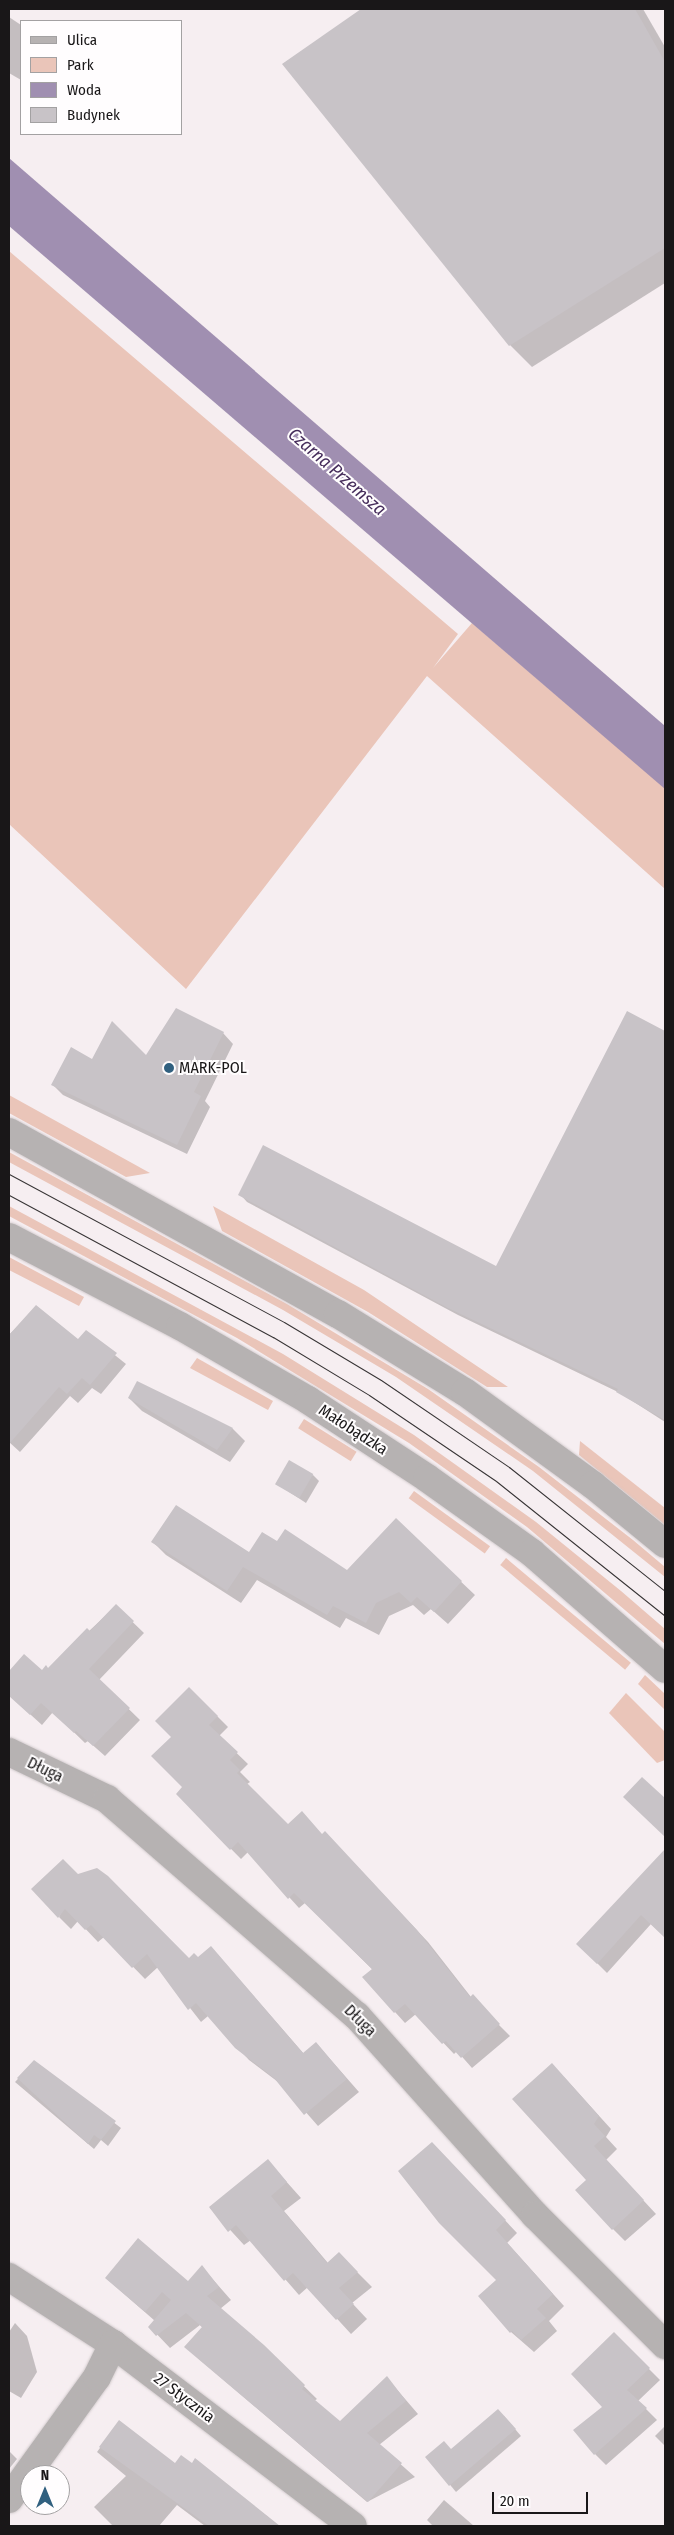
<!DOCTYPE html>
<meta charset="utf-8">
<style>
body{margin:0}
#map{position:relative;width:674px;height:2535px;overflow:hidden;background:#f6eef1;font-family:"Fira Sans Condensed",sans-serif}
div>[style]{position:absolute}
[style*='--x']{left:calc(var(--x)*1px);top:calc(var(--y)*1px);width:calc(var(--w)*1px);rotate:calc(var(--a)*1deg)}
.green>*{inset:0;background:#eac5b9;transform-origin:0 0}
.water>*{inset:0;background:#a08fb1}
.shadow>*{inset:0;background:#0003}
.building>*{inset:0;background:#c8c3c7;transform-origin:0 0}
.roads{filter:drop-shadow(0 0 1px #d3ccce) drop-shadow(0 0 1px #d3ccce)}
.minor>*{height:28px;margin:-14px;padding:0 14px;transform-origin:14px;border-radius:14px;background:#b6b2b2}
.tertiary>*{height:28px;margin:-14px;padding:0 14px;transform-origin:14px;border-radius:14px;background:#b6b2b2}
.tram>*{height:1px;margin:-0.5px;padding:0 0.5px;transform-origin:0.5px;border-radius:0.5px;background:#363334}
.dots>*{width:14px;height:14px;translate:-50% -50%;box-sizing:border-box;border:2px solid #fffdfe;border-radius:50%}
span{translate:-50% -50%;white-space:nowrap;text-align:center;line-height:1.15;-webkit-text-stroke:4px #fffdfe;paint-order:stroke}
.poi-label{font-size:16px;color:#191718}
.left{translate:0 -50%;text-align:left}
.street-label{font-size:16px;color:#191718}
.water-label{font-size:18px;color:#472e5c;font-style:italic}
.frame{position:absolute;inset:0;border:10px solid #191718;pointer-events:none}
.legend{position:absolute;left:20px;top:20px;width:162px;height:115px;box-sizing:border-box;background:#fffdfe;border:1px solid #a3a1a2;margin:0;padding:6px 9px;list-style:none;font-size:15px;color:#191718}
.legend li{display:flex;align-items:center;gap:10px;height:25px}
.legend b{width:25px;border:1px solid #a3a1a2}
.north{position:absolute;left:20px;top:2465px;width:50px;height:50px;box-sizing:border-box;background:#fffdfe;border:1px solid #a3a1a2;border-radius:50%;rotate:0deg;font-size:14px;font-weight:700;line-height:20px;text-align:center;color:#191718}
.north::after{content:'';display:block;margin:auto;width:18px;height:22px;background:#31607f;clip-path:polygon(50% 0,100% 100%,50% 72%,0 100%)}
.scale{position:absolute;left:492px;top:2492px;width:96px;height:22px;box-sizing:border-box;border:2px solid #191718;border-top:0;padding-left:6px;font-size:15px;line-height:18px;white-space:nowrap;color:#191718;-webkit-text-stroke:4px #fffdfe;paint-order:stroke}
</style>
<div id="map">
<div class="green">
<i style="clip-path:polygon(9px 251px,458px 634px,433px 668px,472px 623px,665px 788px,665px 889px,427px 676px,186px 989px,9px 824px)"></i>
<i style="clip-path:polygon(9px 1095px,150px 1173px,126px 1177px,9px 1113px)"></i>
<i style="clip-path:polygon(9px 1152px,287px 1304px,428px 1389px,539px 1467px,633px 1540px,665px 1567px,665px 1577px,533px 1471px,396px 1377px,283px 1310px,9px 1162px)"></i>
<i style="clip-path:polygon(9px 1206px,283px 1354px,414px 1435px,536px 1522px,621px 1591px,665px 1629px,665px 1644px,527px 1527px,409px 1443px,237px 1338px,9px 1216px)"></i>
<i style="clip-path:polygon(213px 1206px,364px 1290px,508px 1387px,487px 1387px,368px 1312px,222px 1231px)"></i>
<i style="clip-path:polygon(9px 1257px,84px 1297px,79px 1306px,9px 1270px)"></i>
<i style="clip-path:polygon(197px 1358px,273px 1401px,268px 1410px,190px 1368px)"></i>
<i style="left:304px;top:1419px;width:62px;height:11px;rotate:32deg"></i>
<i style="clip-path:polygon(580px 1441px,665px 1508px,665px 1525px,579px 1455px)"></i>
<i style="left:414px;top:1491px;width:94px;height:9px;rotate:36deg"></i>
<i style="left:506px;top:1558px;width:163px;height:9px;rotate:40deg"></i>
<i style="clip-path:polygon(645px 1675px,665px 1694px,665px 1710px,638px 1684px)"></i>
<i style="clip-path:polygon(626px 1693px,665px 1732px,665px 1760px,657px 1763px,609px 1713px)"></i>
</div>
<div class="water">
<i style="clip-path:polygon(9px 158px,665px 726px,665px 789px,9px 226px)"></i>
</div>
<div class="shadow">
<i style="clip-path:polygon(363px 9px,643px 9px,665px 47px,665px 283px,532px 367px,510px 345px,283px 64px)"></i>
<i style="clip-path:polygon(9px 17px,21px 25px,21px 80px,9px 73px)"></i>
<i style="clip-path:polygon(628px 1013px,665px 1032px,665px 1226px,643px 1267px,665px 1279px,665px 1422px,620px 1393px,458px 1315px,247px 1202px,240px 1194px,496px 1268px)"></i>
<i style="clip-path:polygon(223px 1033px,233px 1044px,205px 1101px,210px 1107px,187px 1154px,63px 1095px,53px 1085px,93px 1061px,146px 1057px)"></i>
<i style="clip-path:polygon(36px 1307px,78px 1341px,86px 1332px,126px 1364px,101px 1394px,92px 1388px,78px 1403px,70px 1396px,20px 1452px,9px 1442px,9px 1335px)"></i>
<i style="clip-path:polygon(137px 1383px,233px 1429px,245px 1441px,230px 1462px,142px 1411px,129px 1398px)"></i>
<i style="clip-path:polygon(313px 1475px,319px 1481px,306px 1503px,277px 1484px)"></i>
<i style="clip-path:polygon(396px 1520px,475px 1595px,448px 1624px,431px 1609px,424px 1615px,413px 1605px,389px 1616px,379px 1635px,346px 1618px,340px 1628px,257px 1580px,241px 1603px,166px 1555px,153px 1542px,250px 1554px,277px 1543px,347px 1571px)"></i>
<i style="clip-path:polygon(116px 1606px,144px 1633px,99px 1680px,140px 1720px,105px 1756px,88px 1741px,85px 1743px,53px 1712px,42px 1725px,9px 1695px,9px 1673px,24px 1656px,42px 1671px,48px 1669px)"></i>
<i style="clip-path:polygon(189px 1688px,228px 1727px,219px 1736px,248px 1764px,240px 1772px,250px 1782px,247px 1784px,288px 1826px,323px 1835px,336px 1844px,428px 1942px,471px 1997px,510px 2036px,472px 2068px,457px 2051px,454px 2054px,416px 2014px,405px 2023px,395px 2012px,373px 1970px,305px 1903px,299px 1908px,248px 1852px,241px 1859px,177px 1794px,184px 1787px,173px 1737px)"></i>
<i style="clip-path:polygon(653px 1864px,665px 1870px,665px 1937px,651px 1924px,607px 1973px,578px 1944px)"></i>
<i style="clip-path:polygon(77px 1876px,189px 1959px,198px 1958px,211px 1947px,304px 2054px,316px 2043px,359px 2092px,318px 2126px,282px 2085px,249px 2060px,208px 2016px,201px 2022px,158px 1967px,145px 1979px,104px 1937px,98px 1942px,78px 1921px,71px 1929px,59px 1917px)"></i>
<i style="clip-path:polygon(34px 2062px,121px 2128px,108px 2146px,101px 2140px,94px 2149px,15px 2082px)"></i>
<i style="clip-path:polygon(564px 2077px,611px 2129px,606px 2137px,617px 2149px,606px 2160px,656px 2214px,625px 2241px,613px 2229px,588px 2180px)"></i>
<i style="clip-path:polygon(444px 2156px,517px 2233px,507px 2243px,564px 2306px,549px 2321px,557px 2331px,534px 2352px,511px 2332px,498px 2280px)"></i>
<i style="clip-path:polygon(268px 2161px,301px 2198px,284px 2211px,328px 2263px,353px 2268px,372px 2287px,352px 2303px,367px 2319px,351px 2334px,308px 2287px,299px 2295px,251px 2240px,244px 2245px,210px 2208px)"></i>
<i style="clip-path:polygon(202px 2267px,231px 2300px,220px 2309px,263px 2346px,317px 2399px,314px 2401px,340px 2423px,387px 2378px,418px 2414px,379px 2445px,415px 2477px,367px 2502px,199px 2359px,203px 2328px,200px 2325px,170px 2348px,150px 2327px,155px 2321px,106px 2278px,188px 2283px)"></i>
<i style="clip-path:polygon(15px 2323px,27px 2336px,37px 2372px,21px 2398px,9px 2391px,9px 2332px)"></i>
<i style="clip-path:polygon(614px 2334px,660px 2380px,638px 2401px,657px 2420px,606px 2465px,595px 2454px)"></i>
<i style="clip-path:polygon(504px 2416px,521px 2436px,456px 2492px,431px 2462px)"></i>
<i style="clip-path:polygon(119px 2422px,175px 2465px,267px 2516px,277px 2526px,205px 2526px,177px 2505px,159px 2526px,113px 2526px,94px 2507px,126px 2476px,97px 2452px)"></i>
<i style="clip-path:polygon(665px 2426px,665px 2446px,655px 2436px)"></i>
<i style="clip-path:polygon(9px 2451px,17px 2459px,9px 2469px)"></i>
<i style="clip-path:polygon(444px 2500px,474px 2526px,433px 2526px,427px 2520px)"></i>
</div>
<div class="building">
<i style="clip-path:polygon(361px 9px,635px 9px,665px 62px,665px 248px,509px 346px,282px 64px)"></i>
<i style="clip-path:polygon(176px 1008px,224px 1032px,194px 1092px,201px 1096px,177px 1145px,51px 1085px,71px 1047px,92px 1059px,112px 1021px,146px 1055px)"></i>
<i style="clip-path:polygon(627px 1011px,665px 1031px,665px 1420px,616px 1392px,618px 1389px,448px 1308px,238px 1195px,263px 1145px,496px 1266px)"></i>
<i style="clip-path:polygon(36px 1305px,78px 1339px,86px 1330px,117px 1353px,90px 1385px,82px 1378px,67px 1394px,59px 1387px,9px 1444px,9px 1335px)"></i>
<i style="clip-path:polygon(137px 1381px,211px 1417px,233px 1428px,217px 1450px,128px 1398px)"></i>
<i style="left:289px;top:1460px;width:28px;height:28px;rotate:30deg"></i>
<i style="clip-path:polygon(176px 1505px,249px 1552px,262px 1532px,277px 1541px,285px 1529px,347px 1570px,396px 1518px,462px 1581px,434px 1612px,417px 1597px,411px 1603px,399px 1592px,376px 1603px,366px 1623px,333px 1606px,327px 1615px,243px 1567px,227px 1591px,151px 1542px)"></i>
<i style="clip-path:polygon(116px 1604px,134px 1621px,89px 1669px,130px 1708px,93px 1746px,76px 1731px,74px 1733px,41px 1703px,30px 1715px,9px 1696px,9px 1671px,24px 1654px,42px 1670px,46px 1665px,48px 1668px,87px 1628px,90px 1631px)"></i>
<i style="clip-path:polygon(189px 1687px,218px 1716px,209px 1725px,238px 1752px,230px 1760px,240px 1770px,237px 1773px,288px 1824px,302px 1811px,322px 1834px,325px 1831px,417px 1930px,470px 1997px,473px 1994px,500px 2024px,461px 2058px,446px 2041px,442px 2044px,405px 2004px,394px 2013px,362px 1977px,372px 1969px,294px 1893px,288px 1899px,238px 1842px,230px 1850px,176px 1794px,182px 1787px,151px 1756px,171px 1737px,155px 1721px)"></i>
<i style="clip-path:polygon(642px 1777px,665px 1798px,665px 1837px,623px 1797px)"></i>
<i style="clip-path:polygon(665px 1849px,665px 1938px,641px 1915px,597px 1964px,576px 1944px)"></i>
<i style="clip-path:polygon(63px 1859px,78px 1874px,97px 1868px,108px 1876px,189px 1958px,194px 1953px,198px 1957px,211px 1946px,303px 2053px,316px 2042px,347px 2079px,304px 2115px,274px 2078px,235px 2048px,196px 2003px,188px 2010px,147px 1954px,132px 1968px,91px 1925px,85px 1930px,65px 1909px,58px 1918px,31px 1889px)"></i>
<i style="clip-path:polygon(34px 2060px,116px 2121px,101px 2140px,94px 2135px,88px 2144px,17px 2078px)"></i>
<i style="clip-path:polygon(552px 2063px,599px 2116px,594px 2124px,605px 2136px,594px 2146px,644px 2200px,612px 2230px,575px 2190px,586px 2180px,512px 2099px)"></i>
<i style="clip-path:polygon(432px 2142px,506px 2220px,496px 2230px,553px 2294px,537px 2309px,546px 2318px,521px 2340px,512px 2331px,510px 2333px,478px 2296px,496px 2280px,439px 2223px,398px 2171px)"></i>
<i style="clip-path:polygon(268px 2159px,287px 2182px,271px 2196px,327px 2263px,339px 2252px,358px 2272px,339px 2288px,354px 2304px,336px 2320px,293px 2273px,284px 2281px,236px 2225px,228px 2232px,209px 2207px)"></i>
<i style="clip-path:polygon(138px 2238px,188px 2281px,202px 2265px,219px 2287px,207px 2296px,264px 2345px,305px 2385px,302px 2389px,340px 2421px,387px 2376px,406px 2401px,367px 2433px,402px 2463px,368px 2502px,184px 2347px,202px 2327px,186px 2313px,156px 2336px,148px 2327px,171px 2300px,162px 2292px,145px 2312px,105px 2278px)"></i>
<i style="clip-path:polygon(614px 2332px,650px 2368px,627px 2390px,647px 2408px,594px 2455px,573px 2430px,602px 2407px,571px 2374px)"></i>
<i style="clip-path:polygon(498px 2409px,516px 2429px,449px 2486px,425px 2457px,444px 2441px,451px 2449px)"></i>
<i style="clip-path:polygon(119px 2420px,175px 2463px,181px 2455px,192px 2463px,195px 2458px,280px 2526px,209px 2526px,99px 2447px)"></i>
</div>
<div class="roads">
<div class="minor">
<i style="--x:9;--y:1752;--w:109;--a:25.6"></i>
<i style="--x:107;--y:1799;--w:331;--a:41"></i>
<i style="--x:357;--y:2016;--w:267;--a:48.2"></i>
<i style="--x:535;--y:2215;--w:184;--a:45"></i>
<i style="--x:9;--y:2277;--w:124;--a:32.8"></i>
<i style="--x:113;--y:2344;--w:301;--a:37.2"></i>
<i style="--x:9;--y:2499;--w:150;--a:-54.2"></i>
<i style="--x:97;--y:2377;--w:37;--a:-64"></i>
</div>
<div class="tertiary">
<i style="--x:9;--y:1132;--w:376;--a:29"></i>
<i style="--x:338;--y:1314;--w:149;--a:31.6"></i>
<i style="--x:465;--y:1392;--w:158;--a:36"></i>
<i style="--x:593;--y:1485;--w:93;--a:39.3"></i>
<i style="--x:9;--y:1237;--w:193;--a:27.5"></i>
<i style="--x:180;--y:1326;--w:148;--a:30"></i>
<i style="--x:308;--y:1400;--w:142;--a:33.2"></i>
<i style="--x:427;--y:1478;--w:129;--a:35.5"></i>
<i style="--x:532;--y:1553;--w:176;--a:41.1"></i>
</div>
</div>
<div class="tram">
<i style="--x:9;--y:1174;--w:312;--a:28.3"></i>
<i style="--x:284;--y:1322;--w:113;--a:30.9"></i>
<i style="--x:381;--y:1380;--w:155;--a:34.2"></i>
<i style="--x:509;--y:1467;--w:199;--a:38.5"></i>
<i style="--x:9;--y:1195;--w:300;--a:28.3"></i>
<i style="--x:273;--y:1337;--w:112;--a:31.1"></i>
<i style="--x:369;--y:1395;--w:153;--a:34.1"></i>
<i style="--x:496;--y:1481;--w:216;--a:38.6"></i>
</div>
<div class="dots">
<i style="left:169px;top:1068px;background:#31607f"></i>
</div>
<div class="poi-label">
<span class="left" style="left:179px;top:1068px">MARK-POL</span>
</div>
<div class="street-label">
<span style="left:353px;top:1430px;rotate:33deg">Małobądzka</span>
<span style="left:45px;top:1770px;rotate:26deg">Długa</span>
<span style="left:360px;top:2021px;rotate:45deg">Długa</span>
<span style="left:184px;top:2398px;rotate:37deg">27 Stycznia</span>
</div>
<div class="water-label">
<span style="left:337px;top:472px;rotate:41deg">Czarna Przemsza</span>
</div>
<div class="frame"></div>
<ul class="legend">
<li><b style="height:6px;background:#b6b2b2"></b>Ulica</li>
<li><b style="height:14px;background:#eac5b9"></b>Park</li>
<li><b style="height:14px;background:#a08fb1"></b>Woda</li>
<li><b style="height:14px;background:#c8c3c7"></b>Budynek</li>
</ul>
<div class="north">N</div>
<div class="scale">20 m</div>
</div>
